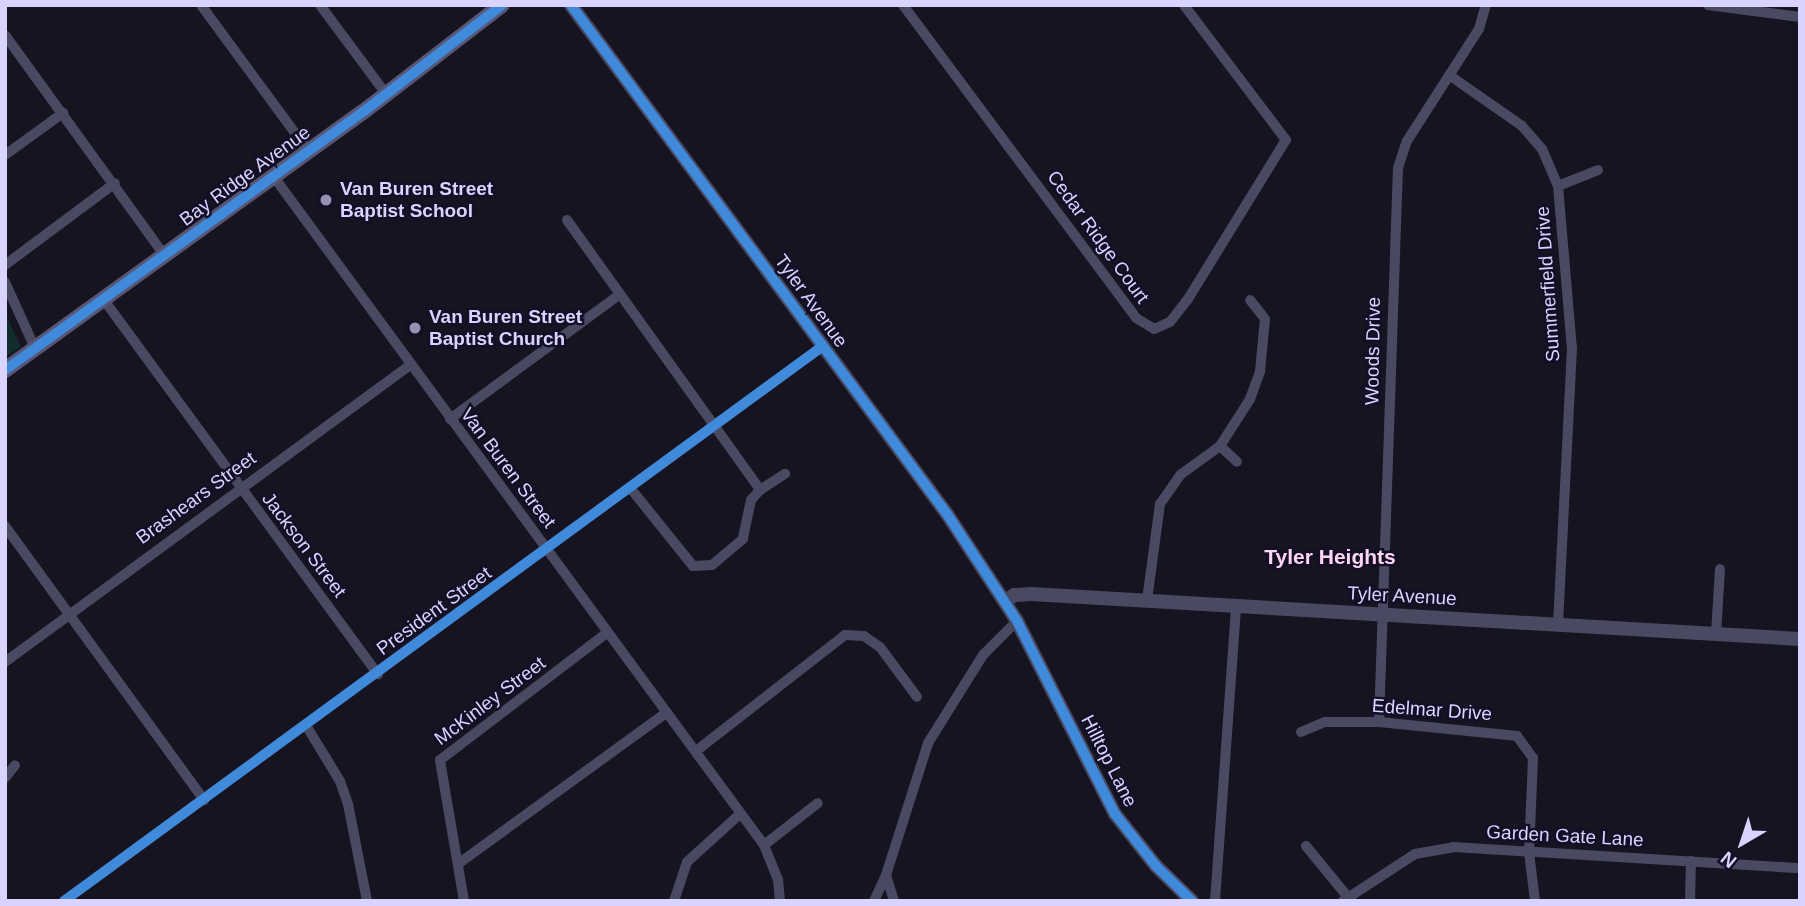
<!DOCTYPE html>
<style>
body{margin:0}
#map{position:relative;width:1805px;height:906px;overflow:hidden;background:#161421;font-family:Arial,sans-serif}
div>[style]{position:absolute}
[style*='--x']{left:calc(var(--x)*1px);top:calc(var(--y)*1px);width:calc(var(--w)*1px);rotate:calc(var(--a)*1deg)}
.green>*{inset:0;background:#132c2d}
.minor>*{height:10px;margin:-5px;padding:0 5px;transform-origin:5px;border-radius:5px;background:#4a4962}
.tertiary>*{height:14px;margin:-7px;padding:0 7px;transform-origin:7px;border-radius:7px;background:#4a4962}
.secondary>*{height:16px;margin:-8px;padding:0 8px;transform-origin:8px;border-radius:8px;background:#575674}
.cycleway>*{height:10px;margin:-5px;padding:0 5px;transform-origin:5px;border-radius:5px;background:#408adc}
.dots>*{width:19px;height:19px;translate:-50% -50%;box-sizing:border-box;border:4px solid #130f26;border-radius:50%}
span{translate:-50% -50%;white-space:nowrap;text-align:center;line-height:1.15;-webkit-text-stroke:5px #130f26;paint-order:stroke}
.street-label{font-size:19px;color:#d9d4ff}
.poi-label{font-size:19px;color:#d9d4ff;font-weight:700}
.left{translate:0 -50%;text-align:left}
.neighbourhood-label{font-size:21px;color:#ffd6f0;font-weight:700}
.frame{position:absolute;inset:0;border:7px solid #d9d4ff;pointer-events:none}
.north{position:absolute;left:1707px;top:808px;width:70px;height:70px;-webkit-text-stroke:5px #130f26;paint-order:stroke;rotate:219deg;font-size:19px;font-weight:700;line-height:28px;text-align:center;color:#d9d4ff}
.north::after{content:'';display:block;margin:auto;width:24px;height:32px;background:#d9d4ff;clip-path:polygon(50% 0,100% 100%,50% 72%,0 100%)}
</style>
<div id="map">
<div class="green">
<i style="clip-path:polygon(5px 313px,21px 347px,5px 357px)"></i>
</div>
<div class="minor">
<i style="--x:201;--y:5;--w:182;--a:53.7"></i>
<i style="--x:320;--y:5;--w:111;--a:53.4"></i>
<i style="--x:903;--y:5;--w:390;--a:53.3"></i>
<i style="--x:1136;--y:318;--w:21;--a:31"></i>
<i style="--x:1154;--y:329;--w:17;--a:-24"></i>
<i style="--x:1170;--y:322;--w:29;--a:-52"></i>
<i style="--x:1188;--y:299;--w:187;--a:-58.4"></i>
<i style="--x:1286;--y:140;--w:169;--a:-127.1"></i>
<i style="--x:1708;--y:5;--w:93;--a:7.4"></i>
<i style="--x:5;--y:35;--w:273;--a:54.1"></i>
<i style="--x:1449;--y:75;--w:89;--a:34.9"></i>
<i style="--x:1522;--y:126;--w:30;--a:49"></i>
<i style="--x:1542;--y:149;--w:40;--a:66.6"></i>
<i style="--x:1558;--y:186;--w:163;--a:85.1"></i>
<i style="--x:1572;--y:348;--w:275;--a:92.9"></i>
<i style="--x:5;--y:155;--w:72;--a:-35.9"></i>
<i style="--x:274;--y:177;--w:828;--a:53.74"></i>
<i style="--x:764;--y:845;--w:37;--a:68"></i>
<i style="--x:778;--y:879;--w:22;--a:85"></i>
<i style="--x:1558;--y:186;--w:43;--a:-21.8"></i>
<i style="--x:567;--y:220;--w:332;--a:54.4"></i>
<i style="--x:760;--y:490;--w:13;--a:132"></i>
<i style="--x:751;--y:500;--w:40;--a:102"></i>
<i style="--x:743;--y:539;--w:40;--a:140"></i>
<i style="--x:712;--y:565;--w:19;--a:177"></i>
<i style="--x:693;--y:566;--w:99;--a:-128.8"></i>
<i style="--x:5;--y:265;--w:137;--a:-36.7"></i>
<i style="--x:5;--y:282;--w:72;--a:65.6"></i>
<i style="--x:104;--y:300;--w:464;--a:53.8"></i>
<i style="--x:450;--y:419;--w:210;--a:-36.3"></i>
<i style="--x:1220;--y:446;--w:23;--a:43"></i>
<i style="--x:760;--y:490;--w:30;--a:-33"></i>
<i style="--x:5;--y:526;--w:339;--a:54"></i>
<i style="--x:1147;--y:600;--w:97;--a:-82.3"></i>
<i style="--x:1160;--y:504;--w:35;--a:-55"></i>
<i style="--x:1180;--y:475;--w:49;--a:-35.9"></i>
<i style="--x:1220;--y:446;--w:56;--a:-57.4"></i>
<i style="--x:1250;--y:399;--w:30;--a:-70"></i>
<i style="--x:1260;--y:371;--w:52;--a:-84.5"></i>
<i style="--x:1265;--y:319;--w:24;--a:-128"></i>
<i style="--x:1716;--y:634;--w:65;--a:-86.5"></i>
<i style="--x:5;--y:662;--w:502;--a:-36.25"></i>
<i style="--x:1379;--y:722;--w:554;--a:-88.04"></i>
<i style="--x:1398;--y:168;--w:28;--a:-72"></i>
<i style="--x:1407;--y:141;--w:133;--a:-57.3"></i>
<i style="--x:1479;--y:29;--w:25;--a:-74"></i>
<i style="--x:307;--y:727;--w:63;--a:58.6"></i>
<i style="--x:340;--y:781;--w:24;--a:71"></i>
<i style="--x:348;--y:804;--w:99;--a:78.9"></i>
<i style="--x:1301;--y:732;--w:26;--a:-23"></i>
<i style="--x:1325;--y:722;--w:54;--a:0"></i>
<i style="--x:1379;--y:722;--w:139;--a:5.8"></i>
<i style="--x:1517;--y:736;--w:27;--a:54"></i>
<i style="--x:1533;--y:758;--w:94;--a:92.4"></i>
<i style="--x:1529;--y:852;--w:49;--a:83"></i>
<i style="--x:696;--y:751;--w:189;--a:-37.9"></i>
<i style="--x:845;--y:635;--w:19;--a:3"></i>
<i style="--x:864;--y:636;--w:19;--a:35"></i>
<i style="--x:880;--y:647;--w:62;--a:53.5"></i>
<i style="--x:5;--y:778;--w:16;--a:-52"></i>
<i style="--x:764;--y:845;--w:68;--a:-37.9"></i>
<i style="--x:1306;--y:846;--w:65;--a:50.6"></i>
<i style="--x:458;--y:864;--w:258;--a:-36"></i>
<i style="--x:886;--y:875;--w:27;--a:73"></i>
<i style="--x:64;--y:901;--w:940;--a:-36.18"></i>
<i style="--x:464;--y:901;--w:143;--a:-99.7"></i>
<i style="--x:440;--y:760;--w:210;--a:-37.3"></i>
<i style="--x:674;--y:901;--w:41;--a:-71.6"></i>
<i style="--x:687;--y:862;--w:72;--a:-42.2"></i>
<i style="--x:874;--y:901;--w:29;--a:-65"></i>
<i style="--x:886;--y:875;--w:139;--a:-72.3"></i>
<i style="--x:928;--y:743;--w:104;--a:-58"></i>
<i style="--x:983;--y:655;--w:48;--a:-45"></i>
<i style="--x:1215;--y:901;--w:295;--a:-85.9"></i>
<i style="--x:1343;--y:901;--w:86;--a:-33.1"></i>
<i style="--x:1415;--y:854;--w:39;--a:-10"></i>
<i style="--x:1453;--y:847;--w:348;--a:3.5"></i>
<i style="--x:1690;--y:901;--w:40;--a:-88.6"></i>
</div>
<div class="tertiary">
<i style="--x:571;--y:5;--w:633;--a:53.55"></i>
<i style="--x:947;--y:514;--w:128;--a:56.8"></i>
<i style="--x:1017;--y:621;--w:216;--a:63.1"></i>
<i style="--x:1115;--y:814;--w:66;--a:51.7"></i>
<i style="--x:1156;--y:866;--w:50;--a:44.2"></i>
<i style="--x:1005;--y:602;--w:11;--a:-38"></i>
<i style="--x:1014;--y:595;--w:17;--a:-3"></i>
<i style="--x:1031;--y:594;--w:770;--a:3.35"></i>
</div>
<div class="secondary">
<i style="--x:5;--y:370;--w:441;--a:-35.8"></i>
<i style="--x:363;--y:112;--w:175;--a:-37.6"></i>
</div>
<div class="cycleway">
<i style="--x:571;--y:5;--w:633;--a:53.55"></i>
<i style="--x:947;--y:514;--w:128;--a:56.8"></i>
<i style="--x:1017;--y:621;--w:216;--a:63.1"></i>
<i style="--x:1115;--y:814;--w:66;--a:51.7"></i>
<i style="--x:1156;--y:866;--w:50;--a:44.2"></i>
<i style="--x:5;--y:370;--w:441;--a:-35.8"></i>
<i style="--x:363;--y:112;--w:175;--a:-37.6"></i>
<i style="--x:64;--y:901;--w:940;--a:-36.18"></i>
</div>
<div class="dots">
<i style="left:326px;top:200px;background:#9591b1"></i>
<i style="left:415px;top:328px;background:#9591b1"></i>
</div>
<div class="street-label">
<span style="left:245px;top:176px;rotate:-36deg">Bay Ridge Avenue</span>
<span style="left:1098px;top:237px;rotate:54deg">Cedar Ridge Court</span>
<span style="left:1548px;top:284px;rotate:-94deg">Summerfield Drive</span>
<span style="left:811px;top:301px;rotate:54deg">Tyler Avenue</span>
<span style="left:1373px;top:351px;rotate:-89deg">Woods Drive</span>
<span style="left:508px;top:468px;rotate:53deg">Van Buren Street</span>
<span style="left:196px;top:498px;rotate:-36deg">Brashears Street</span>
<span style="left:304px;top:545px;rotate:53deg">Jackson Street</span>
<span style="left:1402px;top:596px;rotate:3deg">Tyler Avenue</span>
<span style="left:434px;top:611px;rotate:-36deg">President Street</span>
<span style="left:490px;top:701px;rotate:-37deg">McKinley Street</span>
<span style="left:1432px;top:710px;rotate:4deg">Edelmar Drive</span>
<span style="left:1109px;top:761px;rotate:63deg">Hilltop Lane</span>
<span style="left:1565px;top:836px;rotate:3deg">Garden Gate Lane</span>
</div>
<div class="poi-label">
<span class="left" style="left:340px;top:200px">Van Buren Street<br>Baptist School</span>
<span class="left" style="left:429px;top:328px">Van Buren Street<br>Baptist Church</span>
</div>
<div class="neighbourhood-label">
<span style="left:1330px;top:557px">Tyler Heights</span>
</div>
<div class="frame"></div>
<div class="north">N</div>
</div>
